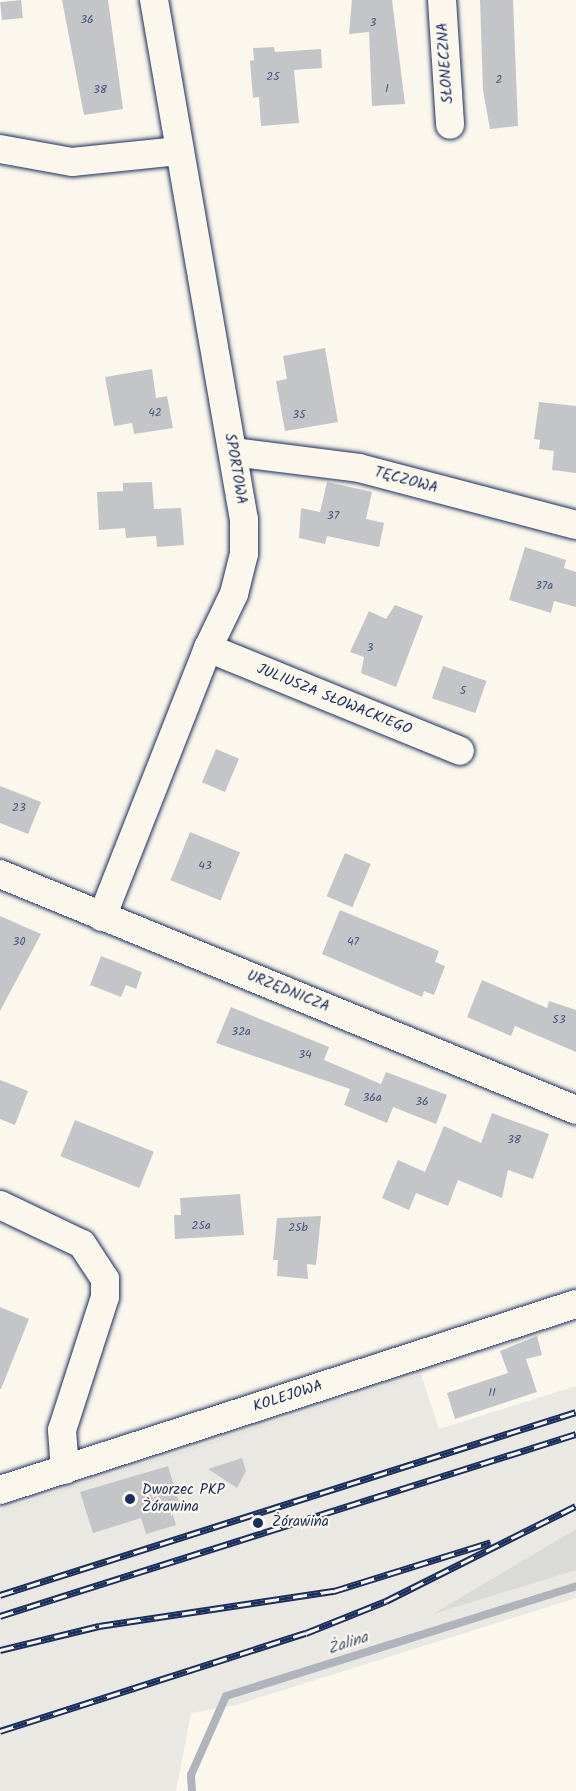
<!DOCTYPE html>
<meta charset="utf-8">
<style>
body{margin:0}
#map{position:relative;width:576px;height:1791px;overflow:hidden;background:#fbf7ec;font-family:Kalam,sans-serif}
div>[style]{position:absolute}
[style*='--x']{left:calc(var(--x)*1px);top:calc(var(--y)*1px);width:calc(var(--w)*1px);rotate:calc(var(--a)*1deg)}
.built>*{inset:0;background:#eae8e2}
.green>*{inset:0;background:#dadad7}
.stream>*{height:8px;margin:-4px;padding:0 4px;transform-origin:4px;border-radius:4px;background:#afb3bb}
.building>*{inset:0;background:#c3c5c9;transform-origin:0 0}
.roads{filter:drop-shadow(0 0 2px #1b2f5e) drop-shadow(0 0 2px #1b2f5e)}
.street>*{height:28px;margin:-14px;padding:0 14px;transform-origin:14px;border-radius:14px;background:#fbf7ec}
.rail>*{height:7px;margin-top:-3.5px;transform-origin:0;background:repeating-linear-gradient(90deg,#fbf7ec 0 14px,#1b2f5e 0 28px);box-sizing:border-box;border-block:2px solid #1b2f5e}
.dots>*{width:16px;height:16px;translate:-50% -50%;box-sizing:border-box;border:3px solid #fbf7ec;border-radius:50%}
span{translate:-50% -50%;white-space:nowrap;text-align:center;line-height:1.15;-webkit-text-stroke:4.5px #fbf7ec;paint-order:stroke}
.number-label{font-size:12px;color:#455479}
.number-label span{-webkit-text-stroke-width:0}
.street-label{font-size:15px;color:#1b2f5e}
.poi-label{font-size:15px;color:#1b2f5e}
.left{translate:0 -50%;text-align:left}
.water-label{font-size:16px;color:#47577a;font-style:italic}
</style>
<div id="map">
<div class="built">
<i style="clip-path:polygon(421px 1374px,439px 1429px,576px 1386px,576px 1598px,236px 1705px,191px 1713px,176px 1791px,0 1791px,0 1510px)"></i>
</div>
<div class="green">
<i style="clip-path:polygon(576px 1529px,576px 1570px,433px 1614px)"></i>
</div>
<div class="stream">
<i style="--x:192;--y:1791;--w:16;--a:-94"></i>
<i style="--x:191;--y:1775;--w:86;--a:-66.1"></i>
<i style="--x:226;--y:1696;--w:367;--a:-17.4"></i>
</div>
<div class="building">
<i style="left:21px;top:0;width:18px;height:21px;rotate:84deg"></i>
<i style="clip-path:polygon(62px 0,108px 0,123px 109px,84px 115px)"></i>
<i style="clip-path:polygon(352px 0,392px 0,405px 104px,372px 106px,369px 32px,349px 34px)"></i>
<i style="clip-path:polygon(480px 0,513px 0,518px 126px,490px 129px,483px 90px)"></i>
<i style="clip-path:polygon(274px 47px,275px 52px,321px 49px,322px 68px,294px 70px,299px 123px,261px 126px,259px 97px,253px 98px,250px 61px,254px 60px,253px 48px)"></i>
<i style="clip-path:polygon(325px 348px,338px 422px,285px 431px,276px 381px,287px 379px,283px 356px)"></i>
<i style="clip-path:polygon(152px 369px,156px 398px,167px 396px,173px 428px,134px 434px,132px 423px,114px 426px,105px 377px)"></i>
<i style="clip-path:polygon(539px 402px,576px 406px,576px 473px,552px 470px,554px 451px,539px 449px,540px 440px,534px 439px)"></i>
<i style="clip-path:polygon(152px 482px,154px 509px,181px 508px,184px 545px,157px 547px,156px 536px,126px 538px,125px 528px,99px 530px,97px 492px,123px 491px,123px 483px)"></i>
<i style="clip-path:polygon(327px 482px,372px 492px,366px 519px,384px 523px,379px 547px,327px 536px,325px 544px,299px 538px,301px 508px,320px 512px)"></i>
<i style="clip-path:polygon(525px 547px,566px 560px,564px 568px,576px 572px,576px 607px,554px 601px,551px 613px,509px 600px)"></i>
<i style="clip-path:polygon(395px 605px,423px 616px,396px 687px,361px 673px,364px 657px,350px 652px,369px 611px,386px 619px)"></i>
<i style="left:443px;top:666px;width:46px;height:34px;rotate:19deg"></i>
<i style="left:216px;top:749px;width:25px;height:36px;rotate:23deg"></i>
<i style="clip-path:polygon(0 786px,41px 802px,28px 834px,0 823px)"></i>
<i style="left:190px;top:832px;width:54px;height:52px;rotate:22deg"></i>
<i style="left:345px;top:853px;width:28px;height:47px;rotate:23deg"></i>
<i style="clip-path:polygon(340px 910px,439px 951px,435px 962px,445px 966px,434px 995px,424px 991px,422px 997px,322px 954px)"></i>
<i style="clip-path:polygon(0 916px,41px 934px,0 1011px)"></i>
<i style="clip-path:polygon(101px 956px,142px 972px,136px 989px,126px 985px,121px 997px,90px 985px)"></i>
<i style="clip-path:polygon(482px 980px,547px 1008px,549px 1001px,576px 1010px,576px 1052px,515px 1026px,511px 1036px,467px 1017px)"></i>
<i style="clip-path:polygon(231px 1007px,329px 1047px,324px 1060px,381px 1084px,386px 1072px,447px 1095px,436px 1124px,393px 1107px,387px 1123px,344px 1105px,350px 1089px,216px 1043px)"></i>
<i style="clip-path:polygon(0 1080px,28px 1091px,15px 1125px,0 1119px)"></i>
<i style="clip-path:polygon(492px 1113px,549px 1134px,533px 1179px,508px 1170px,502px 1198px,458px 1180px,448px 1206px,416px 1193px,409px 1210px,382px 1198px,398px 1160px,425px 1172px,444px 1126px,481px 1143px)"></i>
<i style="left:75px;top:1120px;width:85px;height:39px;rotate:22deg"></i>
<i style="clip-path:polygon(240px 1194px,244px 1235px,175px 1239px,174px 1215px,181px 1215px,180px 1198px)"></i>
<i style="clip-path:polygon(321px 1216px,316px 1265px,307px 1264px,308px 1279px,277px 1276px,278px 1260px,273px 1260px,277px 1218px)"></i>
<i style="clip-path:polygon(0 1307px,29px 1319px,1px 1389px,0 1389px)"></i>
<i style="clip-path:polygon(537px 1336px,542px 1355px,526px 1359px,537px 1392px,455px 1419px,447px 1393px,508px 1373px,500px 1351px)"></i>
<i style="clip-path:polygon(242px 1458px,246px 1471px,237px 1488px,208px 1469px)"></i>
<i style="clip-path:polygon(168px 1466px,180px 1506px,171px 1509px,176px 1525px,146px 1534px,141px 1518px,93px 1533px,80px 1492px)"></i>
</div>
<div class="roads">
<div class="street">
<i style="--x:442;--y:0;--w:125;--a:86.3"></i>
<i style="--x:0;--y:149;--w:73;--a:10.2"></i>
<i style="--x:72;--y:162;--w:107;--a:-5.9"></i>
<i style="--x:233;--y:452;--w:127;--a:7.2"></i>
<i style="--x:359;--y:468;--w:224;--a:14.7"></i>
<i style="--x:208;--y:648;--w:272;--a:22.2"></i>
<i style="--x:0;--y:874;--w:622;--a:22.28"></i>
<i style="--x:102;--y:917;--w:289;--a:-68.5"></i>
<i style="--x:208;--y:648;--w:60;--a:-64.3"></i>
<i style="--x:234;--y:594;--w:41;--a:-76"></i>
<i style="--x:244;--y:554;--w:34;--a:-90"></i>
<i style="--x:244;--y:520;--w:528;--a:-99.82"></i>
<i style="--x:0;--y:1205;--w:91;--a:25.4"></i>
<i style="--x:82;--y:1244;--w:42;--a:56.7"></i>
<i style="--x:105;--y:1279;--w:18;--a:90"></i>
<i style="--x:105;--y:1297;--w:140;--a:107.9"></i>
<i style="--x:62;--y:1430;--w:40;--a:85.7"></i>
<i style="--x:0;--y:1490;--w:605;--a:-17.9"></i>
</div>
</div>
<div class="rail">
<i style="--x:0;--y:1595;--w:604;--a:-17.63"></i>
<i style="--x:0;--y:1616;--w:604;--a:-17.54"></i>
<i style="--x:0;--y:1650;--w:102;--a:-13.6"></i>
<i style="--x:99;--y:1626;--w:238;--a:-8.5"></i>
<i style="--x:334;--y:1591;--w:164;--a:-17.3"></i>
<i style="--x:0;--y:1731;--w:321;--a:-17.8"></i>
<i style="--x:306;--y:1633;--w:86;--a:-21.8"></i>
<i style="--x:386;--y:1601;--w:212;--a:-26.6"></i>
</div>
<div class="dots">
<i style="left:130px;top:1499px;background:#1b2f5e"></i>
<i style="left:258px;top:1523px;background:#1b2f5e"></i>
</div>
<div class="number-label">
<span style="left:87px;top:20px">36</span>
<span style="left:373px;top:23px">3</span>
<span style="left:273px;top:77px">25</span>
<span style="left:499px;top:80px">2</span>
<span style="left:387px;top:89px">1</span>
<span style="left:100px;top:90px">38</span>
<span style="left:155px;top:413px">42</span>
<span style="left:299px;top:415px">35</span>
<span style="left:333px;top:516px">37</span>
<span style="left:544px;top:586px">37a</span>
<span style="left:370px;top:648px">3</span>
<span style="left:463px;top:691px">5</span>
<span style="left:19px;top:808px">23</span>
<span style="left:205px;top:866px">43</span>
<span style="left:19px;top:942px">30</span>
<span style="left:353px;top:942px">47</span>
<span style="left:559px;top:1020px">53</span>
<span style="left:241px;top:1032px">32a</span>
<span style="left:305px;top:1055px">34</span>
<span style="left:372px;top:1098px">36a</span>
<span style="left:422px;top:1102px">36</span>
<span style="left:514px;top:1140px">38</span>
<span style="left:201px;top:1226px">25a</span>
<span style="left:298px;top:1228px">25b</span>
<span style="left:492px;top:1393px">11</span>
</div>
<div class="street-label">
<span style="left:446px;top:63px;rotate:-94deg">SŁONECZNA</span>
<span style="left:235px;top:469px;rotate:80deg">SPORTOWA</span>
<span style="left:406px;top:481px;rotate:15deg">TĘCZOWA</span>
<span style="left:334px;top:700px;rotate:22deg">JULIUSZA SŁOWACKIEGO</span>
<span style="left:288px;top:992px;rotate:22deg">URZĘDNICZA</span>
<span style="left:288px;top:1397px;rotate:-18deg">KOLEJOWA</span>
</div>
<div class="poi-label">
<span class="left" style="left:142px;top:1499px">Dworzec PKP<br>Żórawina</span>
<span class="left" style="left:272px;top:1523px">Żórawina</span>
</div>
<div class="water-label">
<span style="left:348px;top:1644px;rotate:-18deg">Żalina</span>
</div>
</div>
